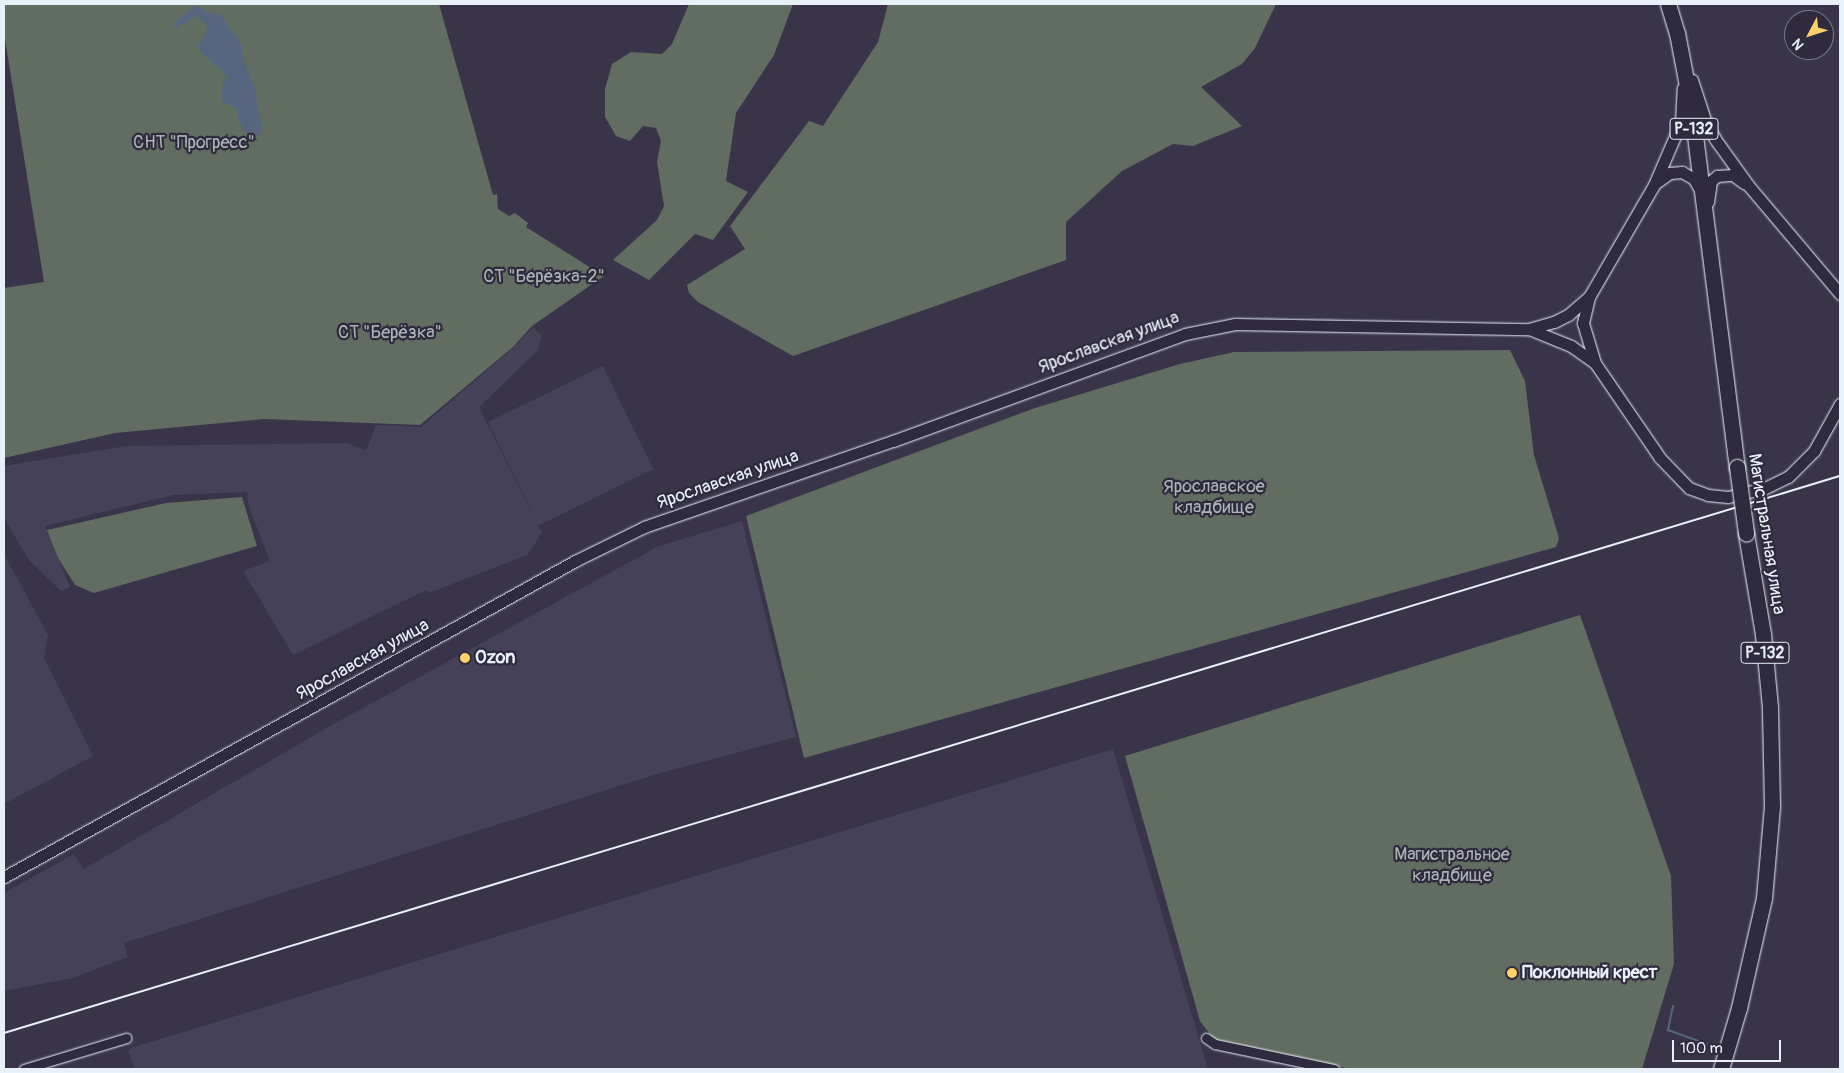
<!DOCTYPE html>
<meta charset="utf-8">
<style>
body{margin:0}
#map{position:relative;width:1844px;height:1073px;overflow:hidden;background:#39344a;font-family:Pangolin,sans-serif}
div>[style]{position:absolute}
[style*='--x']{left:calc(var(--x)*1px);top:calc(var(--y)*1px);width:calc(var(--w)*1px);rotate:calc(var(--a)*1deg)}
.built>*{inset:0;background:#454159;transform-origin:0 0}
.green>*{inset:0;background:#626d61}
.water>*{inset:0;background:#566680}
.stream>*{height:2px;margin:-1px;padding:0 1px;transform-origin:1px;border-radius:1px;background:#566680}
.roads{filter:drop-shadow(0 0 1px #e8f1f8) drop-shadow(0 0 1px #e8f1f8)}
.street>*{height:9px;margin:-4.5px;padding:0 4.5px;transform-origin:4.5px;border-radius:4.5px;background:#2f2a3d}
.secondary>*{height:11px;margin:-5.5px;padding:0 5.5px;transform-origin:5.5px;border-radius:5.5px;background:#2f2a3d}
.highway>*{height:15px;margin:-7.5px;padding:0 7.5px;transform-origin:7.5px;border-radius:7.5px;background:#2f2a3d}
.rail>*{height:2px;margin:-1px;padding:0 1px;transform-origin:1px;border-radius:1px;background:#e8f1f8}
.bridges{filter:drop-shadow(0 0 1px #e8f1f8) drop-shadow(0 0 1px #e8f1f8)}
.highway-bridge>*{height:15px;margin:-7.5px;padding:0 7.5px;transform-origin:7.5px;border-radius:7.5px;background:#2f2a3d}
.dots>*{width:14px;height:14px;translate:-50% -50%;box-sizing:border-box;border:2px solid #2f2a3d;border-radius:50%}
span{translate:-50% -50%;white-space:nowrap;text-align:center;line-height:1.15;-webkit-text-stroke:4.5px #2f2a3d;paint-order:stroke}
.shield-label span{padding:1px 4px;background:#2f2a3d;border:1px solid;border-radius:4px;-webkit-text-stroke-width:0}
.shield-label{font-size:16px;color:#e8f1f8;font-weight:700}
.park-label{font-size:18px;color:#acb6b4}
.street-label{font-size:18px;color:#e8f1f8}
.poi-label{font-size:18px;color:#e8f1f8;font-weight:700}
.left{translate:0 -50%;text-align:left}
.frame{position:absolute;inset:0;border:5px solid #e8f1f8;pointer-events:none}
.north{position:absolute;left:1784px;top:10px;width:50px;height:50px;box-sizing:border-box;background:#2f2a3d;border:1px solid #797a88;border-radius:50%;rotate:230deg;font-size:14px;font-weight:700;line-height:20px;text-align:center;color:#e8f1f8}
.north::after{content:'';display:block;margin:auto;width:18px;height:22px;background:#ffd166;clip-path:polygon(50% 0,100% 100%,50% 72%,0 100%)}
.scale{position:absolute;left:1672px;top:1040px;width:109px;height:22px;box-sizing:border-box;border:2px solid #e8f1f8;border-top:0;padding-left:6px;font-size:15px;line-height:18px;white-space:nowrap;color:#e8f1f8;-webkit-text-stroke:4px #2f2a3d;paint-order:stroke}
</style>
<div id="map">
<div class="built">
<i style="clip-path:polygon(533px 327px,542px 336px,537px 351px,479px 407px,542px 533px,527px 555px,429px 593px,426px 590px,293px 655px,243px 571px,270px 561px,249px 507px,247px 492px,173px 495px,45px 526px,70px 587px,61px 591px,29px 560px,4px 518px,4px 466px,126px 446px,347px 443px,366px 450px,376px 425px,421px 427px,514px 347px)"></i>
<i style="left:603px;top:366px;width:115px;height:128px;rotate:64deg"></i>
<i style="clip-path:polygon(742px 521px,796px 737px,657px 774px,124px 943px,128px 957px,73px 978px,4px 991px,4px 893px,74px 854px,84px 869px,330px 726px,659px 546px)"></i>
<i style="clip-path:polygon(4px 554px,48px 635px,44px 658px,93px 756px,4px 804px)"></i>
<i style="clip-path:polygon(1113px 749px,1208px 1069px,134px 1069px,128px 1050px,134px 1047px)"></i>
</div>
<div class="green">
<i style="clip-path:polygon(4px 4px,439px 4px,493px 195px,497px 194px,498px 209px,509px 216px,515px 213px,528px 223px,526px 227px,604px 276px,532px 326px,513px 347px,420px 425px,264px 419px,115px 433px,4px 458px,4px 288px,44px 282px,4px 33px)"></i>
<i style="clip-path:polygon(689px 4px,793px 4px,774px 55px,736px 113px,726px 181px,748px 192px,713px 240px,695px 234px,649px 280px,613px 260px,657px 220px,664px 206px,657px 162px,661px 141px,656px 128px,643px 126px,630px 141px,616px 136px,605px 117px,605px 89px,612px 64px,631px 52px,662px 54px,672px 44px)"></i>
<i style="clip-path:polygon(888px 4px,1276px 4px,1255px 48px,1242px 64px,1201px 87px,1242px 126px,1193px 146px,1173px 144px,1122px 171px,1066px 222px,1066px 260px,793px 356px,698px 302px,689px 293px,687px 285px,745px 249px,730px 226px,809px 121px,823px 126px,878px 42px)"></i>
<i style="clip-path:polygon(1510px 350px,1525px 381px,1534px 455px,1559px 538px,1556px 547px,804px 758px,746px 516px,1035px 408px,1180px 364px,1234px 352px)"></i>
<i style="clip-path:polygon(242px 497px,257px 546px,94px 593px,75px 585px,58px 558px,47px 530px,166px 503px)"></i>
<i style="clip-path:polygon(1580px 615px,1671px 876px,1674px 964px,1642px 1069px,1350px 1069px,1214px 1040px,1200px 1021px,1125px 756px)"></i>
</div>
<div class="water">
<i style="clip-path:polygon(195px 5px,207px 12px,220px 14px,242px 46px,243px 58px,255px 90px,262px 128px,260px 135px,249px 136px,237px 118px,238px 109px,221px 101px,223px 82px,228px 77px,198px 49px,208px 26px,197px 16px,176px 28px,173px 25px)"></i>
</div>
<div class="stream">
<i style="--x:1673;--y:1006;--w:25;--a:102"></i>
<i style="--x:1668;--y:1030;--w:41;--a:19.7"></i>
</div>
<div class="roads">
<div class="street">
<i style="--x:1206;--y:1038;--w:11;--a:34"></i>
<i style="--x:1215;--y:1044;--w:122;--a:11.9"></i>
<i style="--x:24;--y:1069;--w:107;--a:-16.9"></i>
</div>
<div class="secondary">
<i style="--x:1692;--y:80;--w:40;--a:72"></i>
<i style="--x:1704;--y:118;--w:24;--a:62"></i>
<i style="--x:1715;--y:139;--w:57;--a:54.3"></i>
<i style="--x:1748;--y:185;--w:143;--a:49.8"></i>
<i style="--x:1657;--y:182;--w:16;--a:-35"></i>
<i style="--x:1670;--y:173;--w:12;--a:-5"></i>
<i style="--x:1682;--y:172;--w:14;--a:30"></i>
<i style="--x:1694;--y:179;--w:13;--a:61"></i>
<i style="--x:1708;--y:202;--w:21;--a:-82"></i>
<i style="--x:1711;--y:181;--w:8;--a:-40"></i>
<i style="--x:1717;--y:176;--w:16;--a:-4"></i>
<i style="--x:1733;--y:175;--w:14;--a:36"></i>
<i style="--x:1589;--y:297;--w:27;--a:103"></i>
<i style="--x:1583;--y:323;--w:42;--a:73.3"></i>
<i style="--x:1595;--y:363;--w:115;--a:55.6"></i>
<i style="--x:1660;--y:458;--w:42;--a:46"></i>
<i style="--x:1689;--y:488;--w:20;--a:20"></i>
<i style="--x:1708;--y:495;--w:20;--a:6"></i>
<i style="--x:1728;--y:497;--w:38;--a:-14"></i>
<i style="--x:1765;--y:488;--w:25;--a:-26"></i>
<i style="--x:1788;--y:477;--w:37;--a:-45"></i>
<i style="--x:1814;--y:451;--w:54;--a:-61"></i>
<i style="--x:1529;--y:329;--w:45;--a:22"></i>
<i style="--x:1571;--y:346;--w:29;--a:35"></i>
<i style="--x:4;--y:877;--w:653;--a:-28.96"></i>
<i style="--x:575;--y:561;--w:77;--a:-26.2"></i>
<i style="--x:644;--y:527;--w:263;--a:-19.1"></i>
<i style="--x:893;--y:441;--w:311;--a:-20.1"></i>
<i style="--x:1185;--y:334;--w:51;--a:-11.3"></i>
<i style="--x:1235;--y:324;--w:294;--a:1"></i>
<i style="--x:1529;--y:329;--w:26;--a:-16"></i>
<i style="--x:1554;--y:322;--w:16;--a:-27"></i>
<i style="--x:1568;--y:315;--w:28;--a:-41"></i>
<i style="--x:1589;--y:297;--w:129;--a:-59.9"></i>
<i style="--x:1654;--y:185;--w:69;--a:-66.8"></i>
<i style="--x:1681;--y:122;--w:34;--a:-87"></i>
</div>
<div class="highway">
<i style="--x:1668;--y:4;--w:30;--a:73"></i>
<i style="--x:1677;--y:33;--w:80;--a:79.2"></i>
<i style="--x:1692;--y:112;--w:358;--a:82.8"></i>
<i style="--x:1721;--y:1069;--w:64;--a:-73.6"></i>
<i style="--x:1739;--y:1008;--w:113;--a:-77.2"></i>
<i style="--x:1764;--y:898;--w:92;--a:-85"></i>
<i style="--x:1772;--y:806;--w:99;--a:-91.2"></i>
<i style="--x:1770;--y:707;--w:73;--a:-95.5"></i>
<i style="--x:1763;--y:634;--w:102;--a:-99.6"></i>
</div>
</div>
<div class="rail">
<i style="--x:4;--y:1033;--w:1919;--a:-16.88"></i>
</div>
<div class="bridges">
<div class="highway-bridge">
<i style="--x:1737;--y:467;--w:67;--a:82.2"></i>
</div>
</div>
<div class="dots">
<i style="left:465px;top:658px;background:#ffd166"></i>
<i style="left:1512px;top:973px;background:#ffd166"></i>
</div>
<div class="shield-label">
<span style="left:1694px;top:129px">Р-132</span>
<span style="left:1765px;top:653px">Р-132</span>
</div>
<div class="park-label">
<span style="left:194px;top:143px">СНТ "Прогресс"</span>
<span style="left:544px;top:277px">СТ "Берёзка-2"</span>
<span style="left:390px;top:333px">СТ "Берёзка"</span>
<span style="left:1214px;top:498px">Ярославское<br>кладбище</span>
<span style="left:1452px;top:866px">Магистральное<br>кладбище</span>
</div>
<div class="street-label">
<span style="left:1109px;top:343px;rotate:-20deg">Ярославская улица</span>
<span style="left:728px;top:480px;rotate:-19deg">Ярославская улица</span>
<span style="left:1766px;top:534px;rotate:81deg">Магистральная улица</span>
<span style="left:363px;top:660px;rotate:-29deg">Ярославская улица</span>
</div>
<div class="poi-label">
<span class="left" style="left:475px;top:658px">Ozon</span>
<span class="left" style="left:1522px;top:973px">Поклонный крест</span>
</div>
<div class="frame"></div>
<div class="north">N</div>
<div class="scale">100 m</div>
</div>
